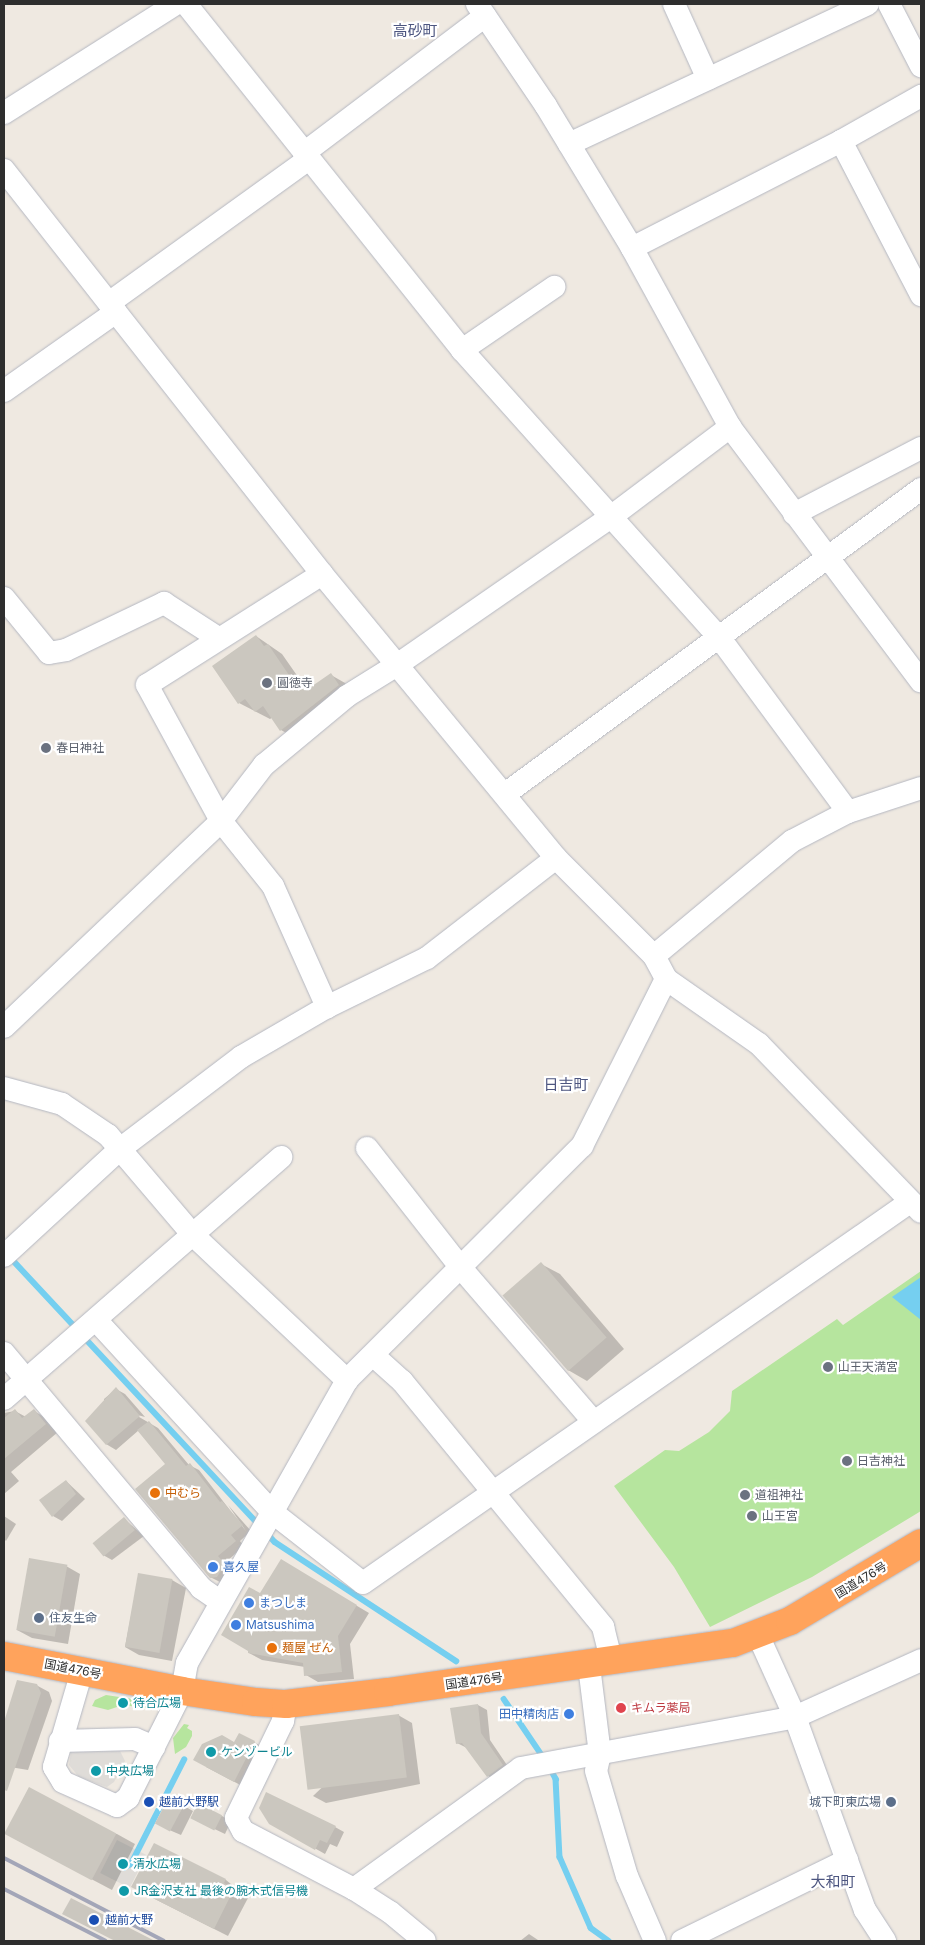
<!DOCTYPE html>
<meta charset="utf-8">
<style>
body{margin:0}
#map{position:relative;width:925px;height:1945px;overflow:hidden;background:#efe9e1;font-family:Inter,"Noto Sans JP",sans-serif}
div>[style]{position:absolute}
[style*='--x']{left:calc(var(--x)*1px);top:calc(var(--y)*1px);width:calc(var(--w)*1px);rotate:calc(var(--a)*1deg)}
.green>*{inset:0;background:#b6e59e}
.plaza>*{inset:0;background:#dfdcd8;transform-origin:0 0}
.water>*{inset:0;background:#75cff0}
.shadow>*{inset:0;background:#0003}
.stream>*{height:5.5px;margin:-2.75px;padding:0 2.75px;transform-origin:2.75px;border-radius:2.75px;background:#75cff0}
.building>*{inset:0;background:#cbc7bf;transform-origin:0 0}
.roads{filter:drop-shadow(0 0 1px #b4b7c1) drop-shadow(0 0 1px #b4b7c1)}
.minor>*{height:22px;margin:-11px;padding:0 11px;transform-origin:11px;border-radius:11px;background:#fff}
.highway>*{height:28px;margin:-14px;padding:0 14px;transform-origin:14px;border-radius:14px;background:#ffa35c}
.rail>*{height:4px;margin:-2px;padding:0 2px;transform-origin:2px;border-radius:2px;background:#a3a6b8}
.dots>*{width:14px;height:14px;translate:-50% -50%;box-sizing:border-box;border:2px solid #fff;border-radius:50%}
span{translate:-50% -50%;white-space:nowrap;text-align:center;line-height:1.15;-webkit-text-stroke:4.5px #fff;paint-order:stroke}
.worship-label{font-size:12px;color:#5b616d}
.left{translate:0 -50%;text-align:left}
.food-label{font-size:12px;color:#c56008}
.shop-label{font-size:12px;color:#366cbe}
.right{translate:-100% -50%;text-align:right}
.street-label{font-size:12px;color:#2e2e2e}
.service-label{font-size:12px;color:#4e5e75}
.culture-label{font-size:12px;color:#0d838f}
.health-label{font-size:12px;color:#be3a42}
.transit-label{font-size:12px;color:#164399}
.quarter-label{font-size:15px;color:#4d5680}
.frame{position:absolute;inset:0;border:5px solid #2e2e2e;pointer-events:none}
</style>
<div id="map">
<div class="green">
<i style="clip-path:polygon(921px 1271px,921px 1511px,812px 1577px,710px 1627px,674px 1567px,614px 1486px,665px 1450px,679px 1451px,709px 1432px,730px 1411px,732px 1391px,837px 1319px,843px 1325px)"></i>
<i style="clip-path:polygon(106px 1695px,153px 1702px,159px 1710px,123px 1705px,108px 1710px,92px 1706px,95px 1700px)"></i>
<i style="clip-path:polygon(184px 1724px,189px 1725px,187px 1728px,192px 1731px,192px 1736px,186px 1747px,175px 1754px,173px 1738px)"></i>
</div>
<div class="plaza">
<i style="clip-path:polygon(120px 1751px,125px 1761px,114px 1782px,107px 1787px,79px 1777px,69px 1765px,71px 1752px)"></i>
<i style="left:117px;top:1840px;width:33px;height:37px;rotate:27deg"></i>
</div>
<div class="water">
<i style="clip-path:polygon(921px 1277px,921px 1320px,892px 1297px)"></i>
</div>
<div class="shadow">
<i style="clip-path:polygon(256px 636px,282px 654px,303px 684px,311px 689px,331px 675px,345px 683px,353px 694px,295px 738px,281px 730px,273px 717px,270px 719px,239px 703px)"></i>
<i style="clip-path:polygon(541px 1264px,560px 1274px,624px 1349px,587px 1381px,568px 1370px)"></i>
<i style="clip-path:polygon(116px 1389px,125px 1394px,145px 1417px,134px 1414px,158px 1428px,189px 1465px,199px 1470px,246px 1531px,228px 1505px,251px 1531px,240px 1541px,244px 1546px,226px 1562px,234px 1570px,220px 1582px,210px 1577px,167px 1465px,139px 1430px,116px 1450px,106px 1444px,104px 1399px)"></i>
<i style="clip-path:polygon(15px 1411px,26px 1417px,34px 1411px,46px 1418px,58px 1432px,11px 1472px,19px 1481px,4px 1494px,4px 1413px)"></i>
<i style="clip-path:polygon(66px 1481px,85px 1499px,62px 1521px,53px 1516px)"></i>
<i style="clip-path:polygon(4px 1516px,16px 1524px,6px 1541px,4px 1539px)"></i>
<i style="clip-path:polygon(124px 1519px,144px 1536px,112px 1560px,103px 1555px)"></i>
<i style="clip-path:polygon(281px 1561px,369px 1613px,350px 1644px,354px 1679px,318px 1682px,306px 1675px,305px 1667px,262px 1660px,249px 1653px,260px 1595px)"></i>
<i style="clip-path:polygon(66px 1566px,80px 1574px,68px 1644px,32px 1638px,17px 1630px)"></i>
<i style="clip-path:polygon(139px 1574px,172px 1580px,186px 1588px,172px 1661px,139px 1655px,125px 1647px)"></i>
<i style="clip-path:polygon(18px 1681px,36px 1685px,49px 1692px,52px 1701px,28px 1770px,4px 1766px,4px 1726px)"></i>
<i style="clip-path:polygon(478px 1705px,487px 1710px,490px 1740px,511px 1771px,497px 1781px,488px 1776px,467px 1748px,457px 1743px)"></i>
<i style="clip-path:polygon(398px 1715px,412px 1723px,420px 1784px,326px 1803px,313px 1796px)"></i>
<i style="clip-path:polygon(254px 1742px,266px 1749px,246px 1788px,206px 1767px)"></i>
<i style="clip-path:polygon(184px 1806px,193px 1811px,181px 1835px,167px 1829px)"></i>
<i style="clip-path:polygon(222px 1816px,231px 1821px,225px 1834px,202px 1823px)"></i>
<i style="clip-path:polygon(270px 1823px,335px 1827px,344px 1832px,337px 1847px,330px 1844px,325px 1854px)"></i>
<i style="clip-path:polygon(6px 1834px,117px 1834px,135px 1844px,112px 1890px)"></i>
<i style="clip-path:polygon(154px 1844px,226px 1880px,248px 1898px,228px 1936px,147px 1895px)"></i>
<i style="clip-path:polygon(529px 1934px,538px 1940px,539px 1941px,520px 1941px)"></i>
</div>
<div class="stream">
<i style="--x:9;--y:1256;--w:101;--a:47"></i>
<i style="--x:84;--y:1337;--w:258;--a:47"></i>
<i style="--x:266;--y:1532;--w:13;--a:48"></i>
<i style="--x:275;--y:1542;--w:217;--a:33.3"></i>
<i style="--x:504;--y:1699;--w:71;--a:55.9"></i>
<i style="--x:550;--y:1768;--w:13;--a:61"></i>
<i style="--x:556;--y:1779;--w:78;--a:87.1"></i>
<i style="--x:560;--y:1857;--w:77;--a:66.4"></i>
<i style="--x:591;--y:1928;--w:22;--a:36"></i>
<i style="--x:124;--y:1868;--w:8;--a:-30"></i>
<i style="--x:131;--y:1864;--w:117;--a:-63"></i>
</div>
<div class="building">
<i style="clip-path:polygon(256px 635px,264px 646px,268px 644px,293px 681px,297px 679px,305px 691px,331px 673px,339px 685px,280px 731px,263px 706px,255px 712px,245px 699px,238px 704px,212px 666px)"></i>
<i style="left:541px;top:1262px;width:100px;height:51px;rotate:49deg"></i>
<i style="clip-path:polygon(116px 1387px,140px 1416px,106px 1445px,85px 1421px)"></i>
<i style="clip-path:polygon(15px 1409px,22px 1418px,34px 1409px,46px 1424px,4px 1459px,4px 1418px)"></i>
<i style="clip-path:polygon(149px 1421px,186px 1466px,190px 1463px,220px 1502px,222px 1501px,243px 1525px,231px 1535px,236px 1541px,218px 1556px,225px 1564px,217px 1577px,210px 1578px,135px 1489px,165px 1464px,137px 1430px)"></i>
<i style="clip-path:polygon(66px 1480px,76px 1494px,52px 1517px,39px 1500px)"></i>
<i style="left:124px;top:1517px;width:17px;height:41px;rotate:50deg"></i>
<i style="left:29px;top:1558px;width:39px;height:73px;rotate:10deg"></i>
<i style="clip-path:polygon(281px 1559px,357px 1605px,338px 1636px,342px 1672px,304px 1676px,303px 1663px,248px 1653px,248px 1651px,221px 1635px,249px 1587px,260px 1593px)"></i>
<i style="left:138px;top:1573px;width:35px;height:75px;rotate:10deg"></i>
<i style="clip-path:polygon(17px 1680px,37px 1684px,41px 1693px,7px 1791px,4px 1790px,4px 1722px)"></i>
<i style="clip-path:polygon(478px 1704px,481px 1733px,503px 1765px,487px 1777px,462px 1743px,456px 1744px,450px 1708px)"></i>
<i style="left:399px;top:1714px;width:64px;height:100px;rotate:83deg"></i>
<i style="clip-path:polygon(239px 1733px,255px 1741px,234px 1782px,193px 1760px,202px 1744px,222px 1735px,234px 1742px)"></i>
<i style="left:29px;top:1787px;width:99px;height:53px;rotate:28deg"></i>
<i style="clip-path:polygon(266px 1792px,336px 1826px,327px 1843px,320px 1840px,315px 1850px,269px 1824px,259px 1808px)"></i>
<i style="left:169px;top:1797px;width:17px;height:30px;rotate:28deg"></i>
<i style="left:198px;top:1803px;width:27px;height:17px;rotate:27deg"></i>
<i style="clip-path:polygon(154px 1843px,226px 1879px,224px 1883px,234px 1889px,214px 1929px,131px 1887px)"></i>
<i style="clip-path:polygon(71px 1898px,155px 1941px,115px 1941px,62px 1914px)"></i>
</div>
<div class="roads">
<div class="minor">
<i style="--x:186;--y:4;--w:443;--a:51.4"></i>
<i style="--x:462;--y:350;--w:385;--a:48.2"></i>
<i style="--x:719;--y:637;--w:217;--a:53.6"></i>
<i style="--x:477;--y:4;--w:123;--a:55.9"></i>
<i style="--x:546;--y:106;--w:166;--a:58.8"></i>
<i style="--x:632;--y:248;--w:204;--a:61.3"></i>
<i style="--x:730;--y:427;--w:318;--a:53.1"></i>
<i style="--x:674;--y:4;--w:82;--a:65.6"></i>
<i style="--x:889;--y:4;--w:70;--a:62.7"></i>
<i style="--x:4;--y:113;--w:204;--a:-32.4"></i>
<i style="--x:841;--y:141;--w:174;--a:62.5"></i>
<i style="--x:569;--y:144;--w:330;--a:-25.1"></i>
<i style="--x:304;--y:153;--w:227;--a:-37.1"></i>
<i style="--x:4;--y:170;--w:514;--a:51.79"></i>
<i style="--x:322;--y:574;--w:368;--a:50.5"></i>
<i style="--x:556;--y:858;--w:139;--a:45"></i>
<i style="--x:654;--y:956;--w:26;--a:62"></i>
<i style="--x:666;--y:979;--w:113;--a:35"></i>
<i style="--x:759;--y:1044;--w:233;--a:46"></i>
<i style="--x:632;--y:248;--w:235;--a:-27.1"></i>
<i style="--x:841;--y:141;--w:92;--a:-29.4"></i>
<i style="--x:109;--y:303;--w:246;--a:-35.8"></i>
<i style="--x:462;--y:350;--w:112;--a:-34.4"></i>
<i style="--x:4;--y:391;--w:137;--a:-35.2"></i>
<i style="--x:794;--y:514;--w:143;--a:-27.5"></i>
<i style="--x:322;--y:574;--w:207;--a:147.6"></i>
<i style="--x:147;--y:685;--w:155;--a:61.4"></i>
<i style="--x:221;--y:821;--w:83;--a:51.3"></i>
<i style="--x:273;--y:886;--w:133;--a:65.9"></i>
<i style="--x:4;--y:598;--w:71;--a:50.7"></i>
<i style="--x:49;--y:653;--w:17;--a:-10"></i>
<i style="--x:66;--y:650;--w:109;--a:-25.6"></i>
<i style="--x:164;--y:603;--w:64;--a:32.9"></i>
<i style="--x:505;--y:794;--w:516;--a:-36.25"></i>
<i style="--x:654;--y:956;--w:180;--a:-39.8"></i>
<i style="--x:792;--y:841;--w:63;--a:-27.4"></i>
<i style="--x:848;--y:812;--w:77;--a:-18.2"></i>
<i style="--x:4;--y:1027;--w:299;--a:-43.5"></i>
<i style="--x:221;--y:821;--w:71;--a:-52.5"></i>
<i style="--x:264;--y:765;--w:108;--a:-39.7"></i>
<i style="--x:347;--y:696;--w:59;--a:-31.8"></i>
<i style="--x:397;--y:665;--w:262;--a:-34.7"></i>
<i style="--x:612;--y:516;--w:148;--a:-37"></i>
<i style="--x:4;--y:1088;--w:60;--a:15.4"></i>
<i style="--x:62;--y:1104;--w:55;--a:34"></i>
<i style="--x:108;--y:1135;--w:131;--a:49.6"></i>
<i style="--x:193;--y:1235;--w:212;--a:43.3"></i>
<i style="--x:367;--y:1148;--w:152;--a:51.9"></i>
<i style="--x:461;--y:1268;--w:202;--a:49.2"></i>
<i style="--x:4;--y:1256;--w:158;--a:-42.7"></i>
<i style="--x:120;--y:1149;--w:152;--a:-37.2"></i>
<i style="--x:241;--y:1057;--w:99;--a:-30.2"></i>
<i style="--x:327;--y:1007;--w:111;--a:-26.1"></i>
<i style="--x:427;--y:958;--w:163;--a:-37.8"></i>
<i style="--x:96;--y:1320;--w:260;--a:47.5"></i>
<i style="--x:272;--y:1512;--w:115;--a:38"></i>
<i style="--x:363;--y:1583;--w:667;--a:-34.86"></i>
<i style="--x:4;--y:1353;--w:307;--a:50"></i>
<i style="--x:201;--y:1588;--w:24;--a:35"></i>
<i style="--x:374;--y:1356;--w:38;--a:42"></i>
<i style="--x:402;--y:1381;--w:318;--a:50.7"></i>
<i style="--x:603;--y:1627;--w:36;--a:76"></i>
<i style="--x:4;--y:1399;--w:368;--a:-41.1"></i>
<i style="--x:758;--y:1635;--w:90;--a:65.7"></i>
<i style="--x:795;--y:1717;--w:205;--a:70.1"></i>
<i style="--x:865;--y:1910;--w:37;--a:57"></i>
<i style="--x:589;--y:1666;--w:89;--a:82.9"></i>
<i style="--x:600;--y:1754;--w:17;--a:103"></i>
<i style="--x:596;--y:1771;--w:109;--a:73.6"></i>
<i style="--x:627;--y:1876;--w:71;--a:66.7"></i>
<i style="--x:82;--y:1671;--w:100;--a:106.3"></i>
<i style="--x:54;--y:1767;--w:17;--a:59"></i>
<i style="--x:63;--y:1782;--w:59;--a:24"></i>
<i style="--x:117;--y:1806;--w:14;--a:-36"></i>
<i style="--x:128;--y:1798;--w:120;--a:-63.2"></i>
<i style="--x:182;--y:1691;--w:28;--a:-80"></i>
<i style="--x:187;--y:1663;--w:325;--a:-60.5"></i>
<i style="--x:347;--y:1380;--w:332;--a:-44.9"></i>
<i style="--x:582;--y:1146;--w:187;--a:-63.3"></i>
<i style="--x:286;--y:1704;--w:17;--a:100"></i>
<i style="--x:283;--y:1721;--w:108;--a:115.9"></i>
<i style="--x:236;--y:1818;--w:15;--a:62"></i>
<i style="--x:243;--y:1831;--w:125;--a:27.6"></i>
<i style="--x:354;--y:1889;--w:43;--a:32.6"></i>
<i style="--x:390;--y:1912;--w:45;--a:39.6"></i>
<i style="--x:60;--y:1741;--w:75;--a:-1.5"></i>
<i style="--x:135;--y:1739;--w:21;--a:23"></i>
<i style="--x:354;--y:1889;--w:206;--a:-35.9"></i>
<i style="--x:521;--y:1768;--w:279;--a:-10.5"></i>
<i style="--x:795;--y:1717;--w:138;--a:-24.3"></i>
<i style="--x:682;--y:1941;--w:184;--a:-26.1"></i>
</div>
<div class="highway">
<i style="--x:4;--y:1656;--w:181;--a:11.1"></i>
<i style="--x:182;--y:1691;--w:75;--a:8.5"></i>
<i style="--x:256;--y:1702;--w:30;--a:4"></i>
<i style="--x:286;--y:1704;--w:103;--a:-6.7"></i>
<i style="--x:388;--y:1692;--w:348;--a:-8.1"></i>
<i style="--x:733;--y:1643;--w:61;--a:-21.1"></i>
<i style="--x:790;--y:1621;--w:152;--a:-30.8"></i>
</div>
</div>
<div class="rail">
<i style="--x:4;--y:1858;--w:180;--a:27.4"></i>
<i style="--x:4;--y:1889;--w:114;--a:27"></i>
</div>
<div class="dots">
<i style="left:267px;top:683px;background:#6b7280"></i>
<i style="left:46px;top:748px;background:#6b7280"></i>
<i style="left:828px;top:1367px;background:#6b7280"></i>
<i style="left:847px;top:1461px;background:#6b7280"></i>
<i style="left:155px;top:1493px;background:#e8710a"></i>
<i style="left:745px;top:1495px;background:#6b7280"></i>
<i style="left:752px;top:1516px;background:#6b7280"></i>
<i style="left:213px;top:1567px;background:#3f7fe0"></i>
<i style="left:249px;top:1603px;background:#3f7fe0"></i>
<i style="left:39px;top:1618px;background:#5c6f8a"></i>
<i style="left:236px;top:1625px;background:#3f7fe0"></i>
<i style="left:272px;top:1648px;background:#e8710a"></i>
<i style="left:123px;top:1703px;background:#0f9aa8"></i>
<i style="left:621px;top:1708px;background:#e0444e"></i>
<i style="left:569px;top:1714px;background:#3f7fe0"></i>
<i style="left:211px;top:1752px;background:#0f9aa8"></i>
<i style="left:96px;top:1771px;background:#0f9aa8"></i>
<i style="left:149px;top:1802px;background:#1a4fb4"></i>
<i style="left:891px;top:1802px;background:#5c6f8a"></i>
<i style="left:123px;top:1864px;background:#0f9aa8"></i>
<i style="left:124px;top:1891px;background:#0f9aa8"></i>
<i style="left:94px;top:1920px;background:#1a4fb4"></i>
</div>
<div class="worship-label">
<span class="left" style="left:277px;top:683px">圓徳寺</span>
<span class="left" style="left:56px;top:748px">春日神社</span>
<span class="left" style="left:838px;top:1367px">山王天満宮</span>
<span class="left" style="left:857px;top:1461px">日吉神社</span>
<span class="left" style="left:755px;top:1495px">道祖神社</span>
<span class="left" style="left:762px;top:1516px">山王宮</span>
</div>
<div class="food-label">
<span class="left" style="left:165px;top:1493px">中むら</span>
<span class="left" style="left:282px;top:1648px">麺屋 ぜん</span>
</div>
<div class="shop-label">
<span class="left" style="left:223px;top:1567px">喜久屋</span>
<span class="left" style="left:259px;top:1603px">まつしま</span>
<span class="left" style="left:246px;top:1625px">Matsushima</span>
<span class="right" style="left:559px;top:1714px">田中精肉店</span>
</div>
<div class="street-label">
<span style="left:861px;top:1580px;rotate:-31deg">国道476号</span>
<span style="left:73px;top:1669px;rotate:11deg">国道476号</span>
<span style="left:474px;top:1681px;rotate:-8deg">国道476号</span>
</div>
<div class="service-label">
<span class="left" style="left:49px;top:1618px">住友生命</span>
<span class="right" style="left:881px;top:1802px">城下町東広場</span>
</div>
<div class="culture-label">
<span class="left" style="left:133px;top:1703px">待合広場</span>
<span class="left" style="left:221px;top:1752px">ケンゾービル</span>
<span class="left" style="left:106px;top:1771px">中央広場</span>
<span class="left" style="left:133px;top:1864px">清水広場</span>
<span class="left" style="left:134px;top:1891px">JR金沢支社 最後の腕木式信号機</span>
</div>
<div class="health-label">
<span class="left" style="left:631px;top:1708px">キムラ薬局</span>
</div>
<div class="transit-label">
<span class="left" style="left:159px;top:1802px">越前大野駅</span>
<span class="left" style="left:105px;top:1920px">越前大野</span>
</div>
<div class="quarter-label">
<span style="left:415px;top:31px">高砂町</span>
<span style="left:566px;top:1085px">日吉町</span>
<span style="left:833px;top:1882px">大和町</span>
</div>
<div class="frame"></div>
</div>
